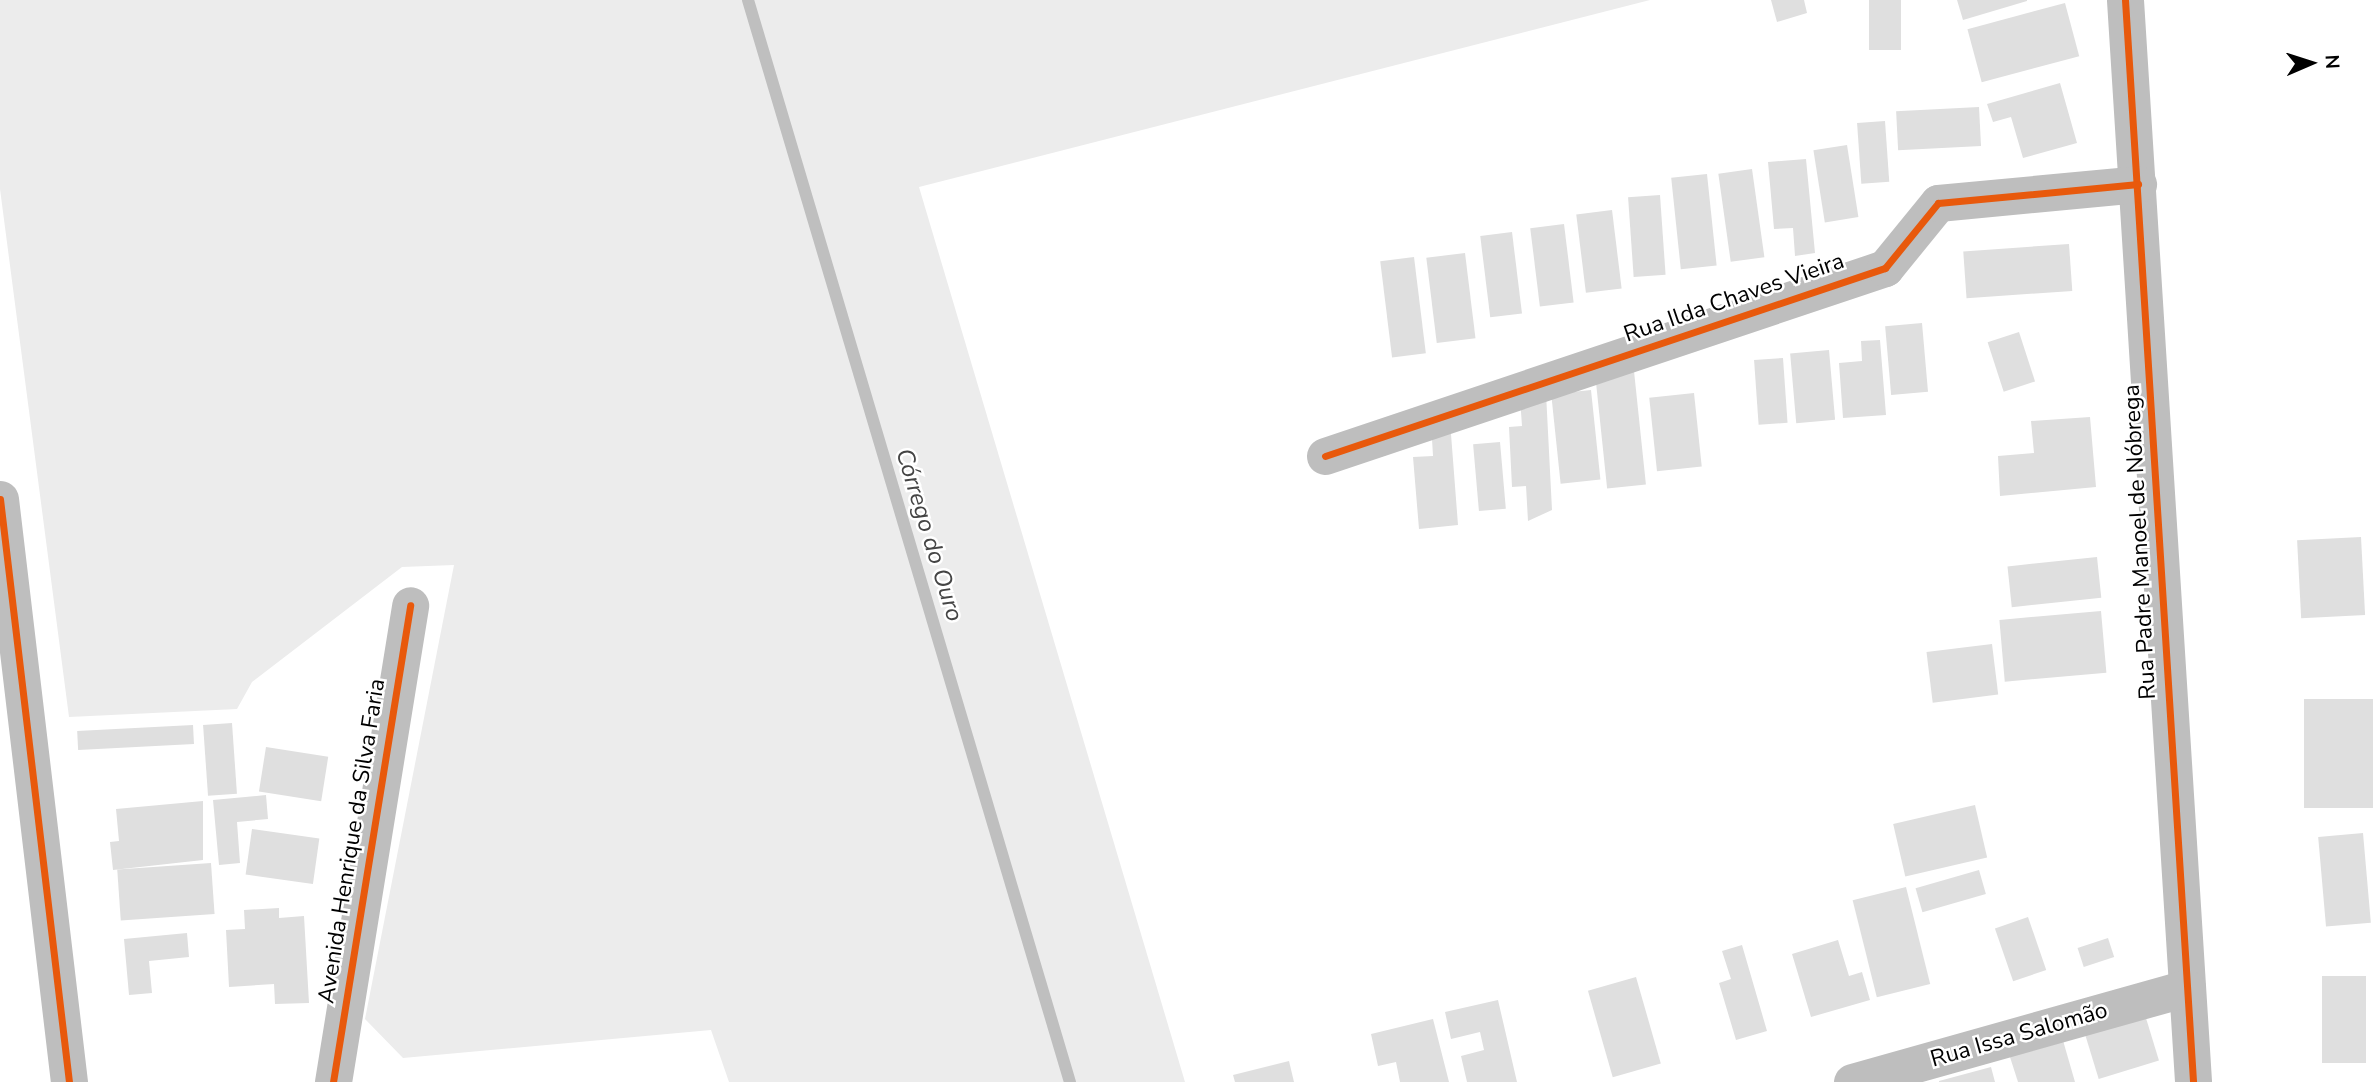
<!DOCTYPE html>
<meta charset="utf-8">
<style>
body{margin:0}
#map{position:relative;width:2374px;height:1082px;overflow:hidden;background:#fff;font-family:"Nunito Sans",sans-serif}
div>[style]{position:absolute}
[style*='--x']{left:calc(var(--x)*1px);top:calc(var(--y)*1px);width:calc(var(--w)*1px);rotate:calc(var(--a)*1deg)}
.green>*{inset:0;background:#ececec}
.stream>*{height:12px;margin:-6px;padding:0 6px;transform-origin:6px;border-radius:6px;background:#bfbfbf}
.building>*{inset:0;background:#dfdfdf;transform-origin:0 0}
.minor>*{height:37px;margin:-18.5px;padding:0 18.5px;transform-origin:18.5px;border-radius:18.5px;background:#bebebe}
.cycleway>*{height:7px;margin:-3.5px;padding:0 3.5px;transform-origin:3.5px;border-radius:3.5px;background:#e8590c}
span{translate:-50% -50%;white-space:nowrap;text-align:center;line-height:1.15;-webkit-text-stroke:5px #fff;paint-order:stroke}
.street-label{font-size:23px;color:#000}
.water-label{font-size:24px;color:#444;font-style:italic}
.north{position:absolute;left:2276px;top:28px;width:70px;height:70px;-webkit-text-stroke:5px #fff;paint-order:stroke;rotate:87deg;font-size:19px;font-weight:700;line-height:28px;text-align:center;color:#000}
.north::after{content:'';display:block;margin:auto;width:24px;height:32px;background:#000;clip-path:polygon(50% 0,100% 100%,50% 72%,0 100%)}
</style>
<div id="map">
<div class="green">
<i style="clip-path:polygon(0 0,1650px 0,919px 187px,1185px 1082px,729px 1082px,711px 1030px,403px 1058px,365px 1019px,454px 565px,402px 567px,252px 682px,237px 709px,69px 717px,0 189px)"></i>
</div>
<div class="stream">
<i style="--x:748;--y:0;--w:1129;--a:73.43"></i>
</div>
<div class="building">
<i style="clip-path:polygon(1771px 0,1804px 0,1807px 13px,1777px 22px)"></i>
<i style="left:1869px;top:0;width:32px;height:50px"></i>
<i style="clip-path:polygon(1957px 0,2027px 0,2027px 1px,1963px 20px)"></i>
<i style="left:2065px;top:3px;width:55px;height:101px;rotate:75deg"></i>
<i style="clip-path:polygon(2060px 83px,2077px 143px,2023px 158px,2011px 117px,1993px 122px,1987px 104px)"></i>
<i style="left:1979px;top:107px;width:39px;height:83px;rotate:87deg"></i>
<i style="left:1885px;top:121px;width:61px;height:28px;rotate:86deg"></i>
<i style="left:1847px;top:145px;width:73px;height:34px;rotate:81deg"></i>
<i style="clip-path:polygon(1806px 159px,1815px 253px,1795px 256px,1793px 228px,1774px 229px,1768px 162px)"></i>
<i style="left:1752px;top:169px;width:89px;height:34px;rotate:82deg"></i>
<i style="left:1707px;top:174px;width:92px;height:36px;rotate:84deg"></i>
<i style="left:1660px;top:195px;width:80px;height:32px;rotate:86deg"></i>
<i style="left:1612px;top:210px;width:79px;height:36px;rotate:83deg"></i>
<i style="left:1564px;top:224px;width:79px;height:34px;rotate:83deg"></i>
<i style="left:1512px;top:232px;width:82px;height:32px;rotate:83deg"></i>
<i style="left:2069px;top:244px;width:47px;height:106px;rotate:86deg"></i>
<i style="left:1465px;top:253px;width:86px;height:39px;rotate:83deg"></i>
<i style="left:1414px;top:257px;width:97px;height:34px;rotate:83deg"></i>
<i style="left:1922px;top:323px;width:69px;height:37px;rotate:85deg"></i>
<i style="left:2019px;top:332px;width:52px;height:33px;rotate:72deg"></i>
<i style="clip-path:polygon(1880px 340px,1886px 415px,1843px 418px,1839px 363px,1862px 361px,1861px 341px)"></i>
<i style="left:1829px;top:350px;width:70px;height:39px;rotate:85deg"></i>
<i style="left:1783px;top:358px;width:65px;height:29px;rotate:86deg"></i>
<i style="left:1634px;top:371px;width:114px;height:39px;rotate:84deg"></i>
<i style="left:1591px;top:390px;width:90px;height:40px;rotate:84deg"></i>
<i style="clip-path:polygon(1546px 393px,1552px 510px,1528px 521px,1526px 486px,1512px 487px,1509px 427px,1522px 426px,1520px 398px)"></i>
<i style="left:1694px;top:393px;width:74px;height:45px;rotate:84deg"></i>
<i style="clip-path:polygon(2090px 417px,2096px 487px,2000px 496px,1998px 456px,2034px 453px,2031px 421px)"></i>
<i style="clip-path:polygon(1450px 421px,1458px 525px,1419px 529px,1413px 457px,1433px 456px,1431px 422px)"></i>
<i style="left:1500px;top:442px;width:67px;height:27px;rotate:85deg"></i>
<i style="left:2361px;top:537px;width:78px;height:64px;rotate:87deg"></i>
<i style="left:2097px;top:557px;width:41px;height:90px;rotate:84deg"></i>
<i style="left:2101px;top:611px;width:62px;height:102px;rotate:85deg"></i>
<i style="left:1992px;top:644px;width:51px;height:66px;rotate:83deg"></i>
<i style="left:2373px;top:699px;width:109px;height:69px;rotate:90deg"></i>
<i style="left:232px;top:723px;width:71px;height:29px;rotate:86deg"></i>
<i style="left:193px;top:725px;width:19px;height:116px;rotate:87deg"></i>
<i style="left:266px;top:747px;width:63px;height:45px;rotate:9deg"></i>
<i style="clip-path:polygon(266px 795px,268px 819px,237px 822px,240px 863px,219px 865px,213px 800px)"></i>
<i style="clip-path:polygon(203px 801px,203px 860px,113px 870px,110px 842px,119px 841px,116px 809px)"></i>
<i style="left:1975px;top:805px;width:54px;height:84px;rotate:77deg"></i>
<i style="left:252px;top:829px;width:68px;height:46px;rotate:8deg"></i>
<i style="left:2363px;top:833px;width:90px;height:45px;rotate:85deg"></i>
<i style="left:211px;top:863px;width:51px;height:94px;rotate:86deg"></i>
<i style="left:1979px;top:870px;width:25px;height:66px;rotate:74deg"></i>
<i style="left:1906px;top:887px;width:100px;height:55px;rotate:76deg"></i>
<i style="clip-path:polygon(279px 908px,279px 918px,304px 916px,309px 1003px,275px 1004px,274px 984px,229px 987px,226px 930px,245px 929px,244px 910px)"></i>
<i style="left:2028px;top:917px;width:56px;height:35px;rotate:71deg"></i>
<i style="clip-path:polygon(187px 933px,189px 957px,149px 961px,152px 993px,129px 995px,124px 939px)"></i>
<i style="left:2108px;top:938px;width:20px;height:32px;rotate:72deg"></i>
<i style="clip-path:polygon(1838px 940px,1849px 976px,1862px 972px,1870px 1000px,1811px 1017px,1792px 954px)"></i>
<i style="clip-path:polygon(1742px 945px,1767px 1031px,1736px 1040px,1719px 983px,1731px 979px,1722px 951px)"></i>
<i style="left:2322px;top:976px;width:44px;height:87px"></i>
<i style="left:1636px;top:977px;width:90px;height:50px;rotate:74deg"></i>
<i style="clip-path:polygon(1498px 1000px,1517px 1082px,1467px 1082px,1461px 1056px,1484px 1050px,1480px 1032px,1451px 1039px,1445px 1012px)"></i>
<i style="left:2142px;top:1005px;width:58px;height:63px;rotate:73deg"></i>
<i style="clip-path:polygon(1433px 1019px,1449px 1082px,1400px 1082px,1396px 1062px,1378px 1066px,1371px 1034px)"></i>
<i style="clip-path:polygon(2062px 1037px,2075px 1082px,2018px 1082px,2009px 1054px)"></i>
<i style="clip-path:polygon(1289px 1061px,1294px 1082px,1235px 1082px,1233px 1075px)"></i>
<i style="clip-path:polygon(1991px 1067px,1995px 1082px,1939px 1082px,1939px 1081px)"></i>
</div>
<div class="minor">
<i style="--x:2125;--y:0;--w:1084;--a:86.4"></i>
<i style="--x:1325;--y:456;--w:591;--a:-18.56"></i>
<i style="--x:1885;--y:268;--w:84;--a:-50.8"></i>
<i style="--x:1938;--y:203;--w:201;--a:-5.4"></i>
<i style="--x:0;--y:499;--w:587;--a:83.25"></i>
<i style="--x:333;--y:1082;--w:483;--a:-80.8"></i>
<i style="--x:1852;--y:1082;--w:348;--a:-15.7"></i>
</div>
<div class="cycleway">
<i style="--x:2125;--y:0;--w:1084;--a:86.4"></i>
<i style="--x:1325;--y:456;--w:591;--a:-18.56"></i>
<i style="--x:1885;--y:268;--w:84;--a:-50.8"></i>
<i style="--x:1938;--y:203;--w:201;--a:-5.4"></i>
<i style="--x:0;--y:499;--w:587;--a:83.25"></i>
<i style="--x:333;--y:1082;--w:483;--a:-80.8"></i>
</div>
<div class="street-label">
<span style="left:1734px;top:298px;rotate:-19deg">Rua Ilda Chaves Vieira</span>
<span style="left:2140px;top:542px;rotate:-93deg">Rua Padre Manoel de Nóbrega</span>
<span style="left:352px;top:841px;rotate:-81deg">Avenida Henrique da Silva Faria</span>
<span style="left:2019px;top:1035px;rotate:-16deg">Rua Issa Salomão</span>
</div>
<div class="water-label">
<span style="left:929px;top:535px;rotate:73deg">Córrego do Ouro</span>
</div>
<div class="north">N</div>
</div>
